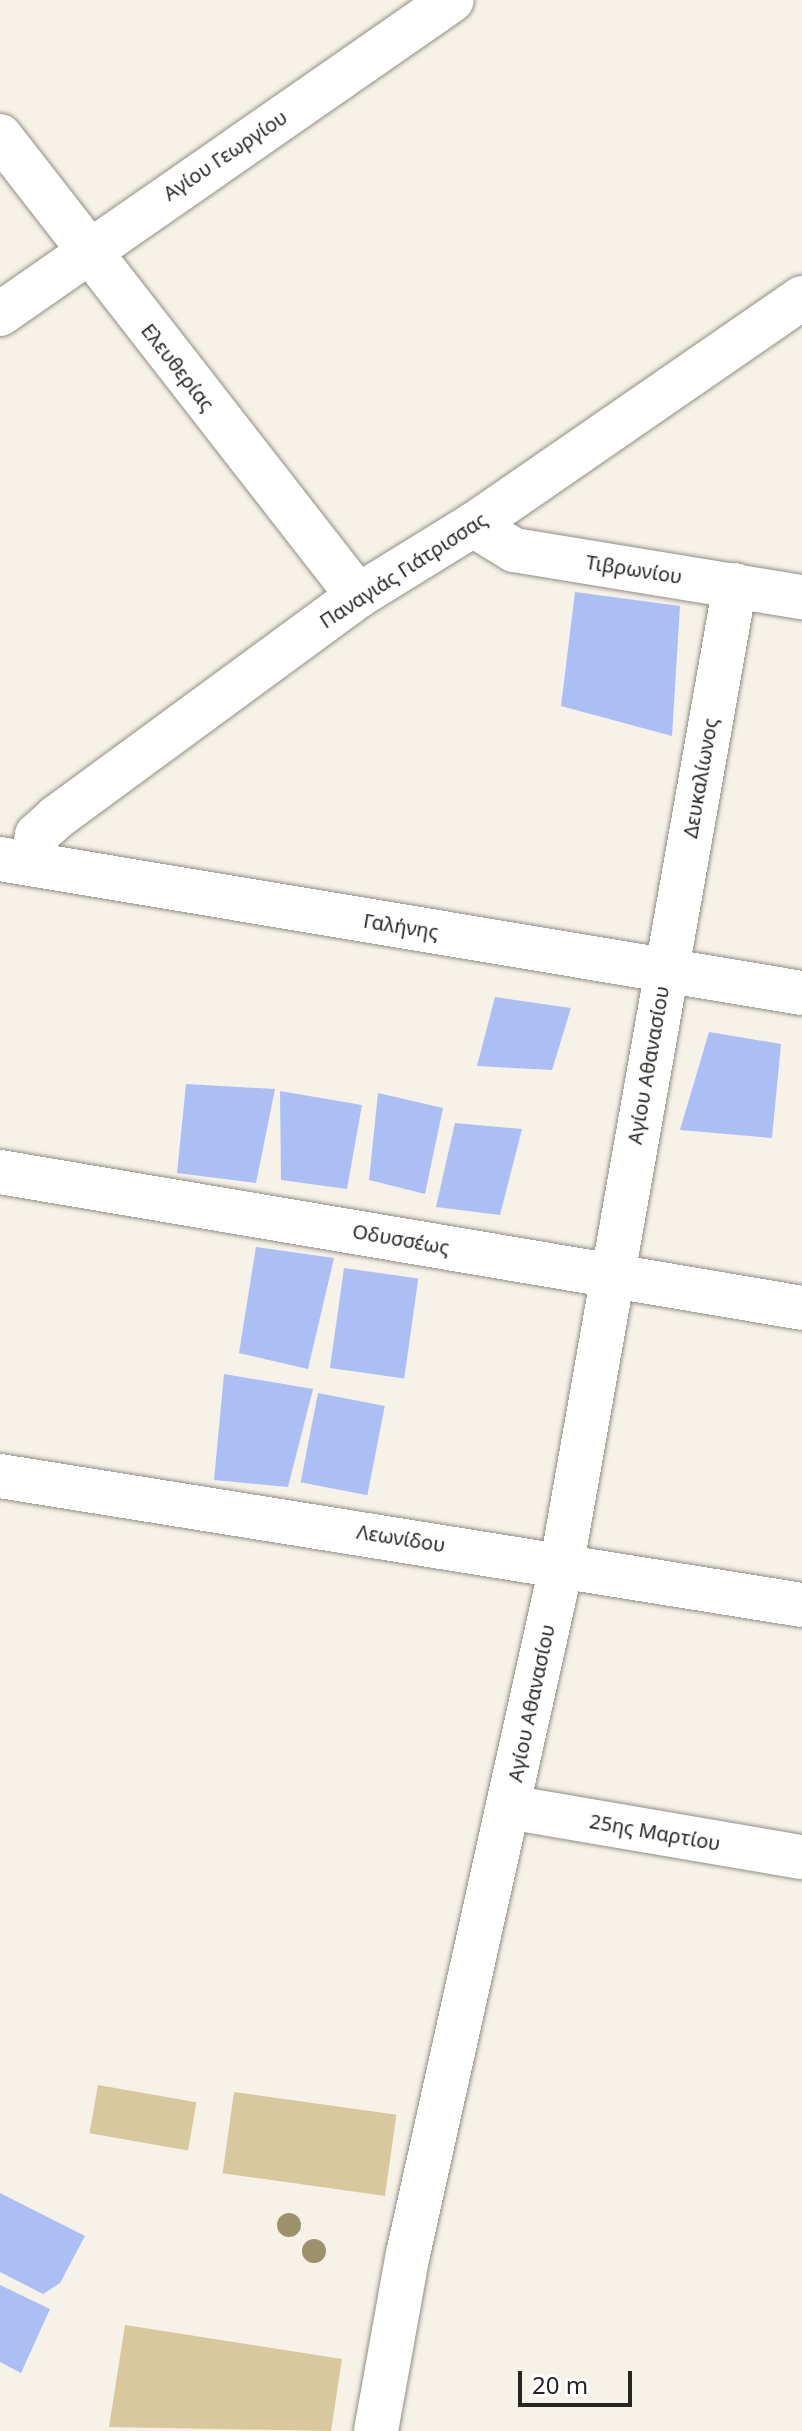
<!DOCTYPE html>
<meta charset="utf-8">
<style>
body{margin:0}
#map{position:relative;width:802px;height:2431px;overflow:hidden;background:#f6f2e8;font-family:"Noto Sans",sans-serif}
div>[style]{position:absolute}
[style*='--x']{left:calc(var(--x)*1px);top:calc(var(--y)*1px);width:calc(var(--w)*1px);rotate:calc(var(--a)*1deg)}
.green>*{inset:0;background:#d7c99d;transform-origin:0 0}
.building>*{inset:0;background:#acbff5;transform-origin:0 0}
.roads{filter:drop-shadow(0 0 2px #918e84) drop-shadow(0 0 2px #918e84)}
.minor>*{height:44px;margin:-22px;padding:0 22px;transform-origin:22px;border-radius:22px;background:#fff}
.trees>*{width:24px;height:24px;margin:-12px;border-radius:50%;background:#9c916a}
span{translate:-50% -50%;white-space:nowrap;text-align:center;line-height:1.15;-webkit-text-stroke:6px #fff;paint-order:stroke}
.street-label{font-size:20px;color:#262521}
.scale{position:absolute;left:518px;top:2371px;width:114px;height:36px;box-sizing:border-box;border:4px solid #262521;border-top:0;padding-left:10px;font-size:24px;line-height:28px;white-space:nowrap;color:#262521;-webkit-text-stroke:6px #fff;paint-order:stroke}
</style>
<div id="map">
<div class="green">
<i style="left:98px;top:2085px;width:100px;height:49px;rotate:10deg"></i>
<i style="left:234px;top:2092px;width:164px;height:82px;rotate:8deg"></i>
<i style="clip-path:polygon(125px 2325px,342px 2359px,331px 2431px,109px 2427px)"></i>
</div>
<div class="building">
<i style="clip-path:polygon(575px 592px,680px 606px,672px 736px,561px 706px)"></i>
<i style="clip-path:polygon(495px 997px,571px 1008px,552px 1070px,477px 1066px)"></i>
<i style="clip-path:polygon(709px 1032px,781px 1044px,772px 1138px,680px 1130px)"></i>
<i style="clip-path:polygon(186px 1084px,275px 1089px,256px 1183px,177px 1173px)"></i>
<i style="clip-path:polygon(280px 1091px,362px 1105px,347px 1189px,281px 1180px)"></i>
<i style="clip-path:polygon(378px 1093px,443px 1108px,425px 1194px,369px 1180px)"></i>
<i style="clip-path:polygon(455px 1123px,522px 1129px,500px 1215px,436px 1207px)"></i>
<i style="clip-path:polygon(256px 1247px,334px 1258px,308px 1369px,239px 1353px)"></i>
<i style="left:344px;top:1268px;width:75px;height:101px;rotate:8deg"></i>
<i style="clip-path:polygon(224px 1374px,313px 1389px,288px 1487px,214px 1480px)"></i>
<i style="left:318px;top:1393px;width:68px;height:91px;rotate:11deg"></i>
<i style="clip-path:polygon(0 2193px,85px 2236px,60px 2283px,43px 2294px,0 2272px)"></i>
<i style="clip-path:polygon(0 2285px,50px 2309px,21px 2373px,0 2362px)"></i>
</div>
<div class="roads">
<div class="minor">
<i style="--x:0;--y:136;--w:583;--a:52.11"></i>
<i style="--x:0;--y:314;--w:550;--a:-34.79"></i>
<i style="--x:473;--y:525;--w:48;--a:31.4"></i>
<i style="--x:514;--y:550;--w:292;--a:9.3"></i>
<i style="--x:0;--y:859;--w:813;--a:9.49"></i>
<i style="--x:31;--y:864;--w:30;--a:-78"></i>
<i style="--x:37;--y:835;--w:27;--a:-42"></i>
<i style="--x:57;--y:817;--w:373;--a:-36.3"></i>
<i style="--x:358;--y:596;--w:135;--a:-31.7"></i>
<i style="--x:473;--y:525;--w:400;--a:-34.6"></i>
<i style="--x:0;--y:1172;--w:813;--a:9.62"></i>
<i style="--x:0;--y:1476;--w:812;--a:9.14"></i>
<i style="--x:508;--y:1807;--w:298;--a:9.7"></i>
<i style="--x:376;--y:2431;--w:180;--a:-79.8"></i>
<i style="--x:408;--y:2254;--w:708;--a:-77.44"></i>
<i style="--x:562;--y:1563;--w:993;--a:-79.97"></i>
</div>
</div>
<div class="trees">
<i style="left:289px;top:2225px"></i>
<i style="left:314px;top:2251px"></i>
</div>
<div class="street-label">
<span style="left:225px;top:155px;rotate:-34deg">Αγίου Γεωργίου</span>
<span style="left:178px;top:367px;rotate:52deg">Ελευθερίας</span>
<span style="left:634px;top:569px;rotate:9deg">Τιβρωνίου</span>
<span style="left:403px;top:570px;rotate:-33deg">Παναγιάς Γιάτρισσας</span>
<span style="left:700px;top:778px;rotate:-80deg">Δευκαλίωνος</span>
<span style="left:401px;top:926px;rotate:9deg">Γαλήνης</span>
<span style="left:648px;top:1065px;rotate:-80deg">Αγίου Αθανασίου</span>
<span style="left:401px;top:1239px;rotate:10deg">Οδυσσέως</span>
<span style="left:401px;top:1538px;rotate:9deg">Λεωνίδου</span>
<span style="left:531px;top:1703px;rotate:-78deg">Αγίου Αθανασίου</span>
<span style="left:655px;top:1832px;rotate:10deg">25ης Μαρτίου</span>
</div>
<div class="scale">20 m</div>
</div>
